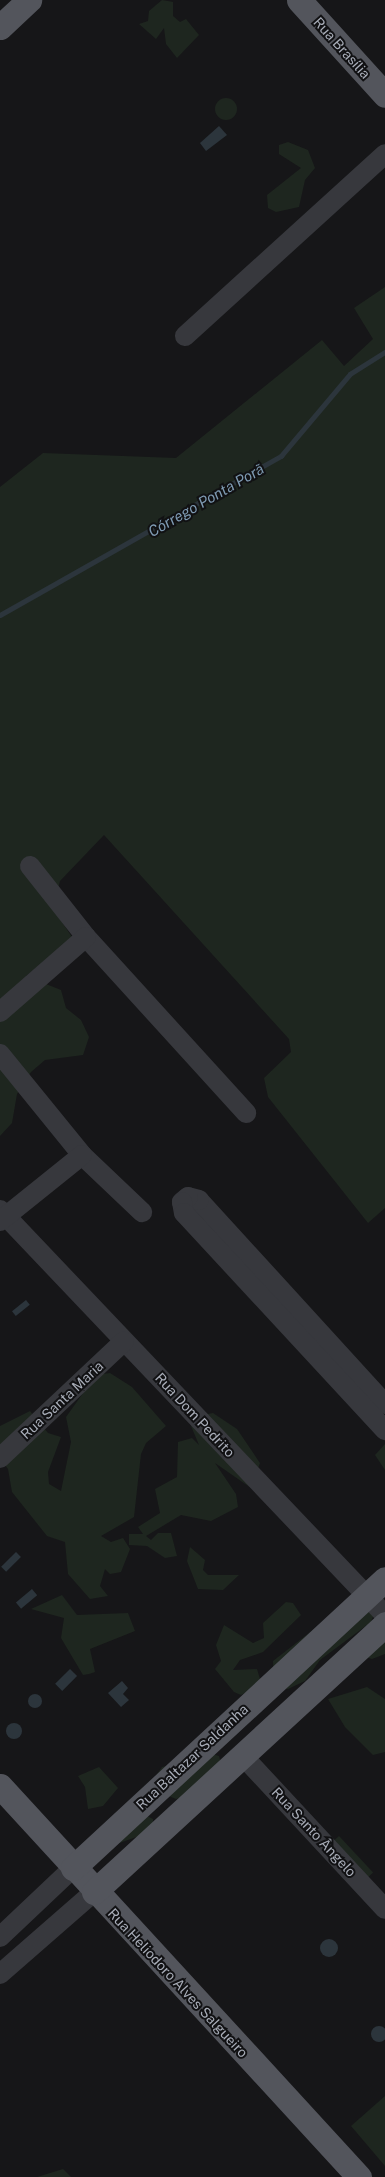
<!DOCTYPE html>
<meta charset="utf-8">
<style>
body{margin:0}
#map{position:relative;width:385px;height:2177px;overflow:hidden;background:#161618;font-family:"Public Sans",sans-serif}
div>[style]{position:absolute}
[style*='--x']{left:calc(var(--x)*1px);top:calc(var(--y)*1px);width:calc(var(--w)*1px);rotate:calc(var(--a)*1deg)}
.green>*{inset:0;background:#1e261f;transform-origin:0 0}
.round{border-radius:50%}
.water>*{inset:0;background:#2c353c;transform-origin:0 0}
.stream>*{height:4.5px;margin:-2.25px;padding:0 2.25px;transform-origin:2.25px;border-radius:2.25px;background:#2c353c}
.minor>*{height:20px;margin:-10px;padding:0 10px;transform-origin:10px;border-radius:10px;background:#37383d}
.major>*{height:25px;margin:-12.5px;padding:0 12.5px;transform-origin:12.5px;border-radius:12.5px;background:#53555c}
span{translate:-50% -50%;white-space:nowrap;text-align:center;line-height:1.15;-webkit-text-stroke:4px #111113;paint-order:stroke}
.street-label{font-size:14px;color:#a8adb8}
.water-label{font-size:15px;color:#7f9bb3;font-style:italic}
</style>
<div id="map">
<div class="green">
<i style="clip-path:polygon(162px 0,173px 2px,173px 16px,180px 22px,186px 19px,199px 35px,177px 58px,166px 44px,164px 28px,156px 39px,139px 24px,148px 21px,149px 11px)"></i>
<i class="round" style="left:215px;top:98px;width:22px;height:22px"></i>
<i style="clip-path:polygon(288px 142px,308px 150px,315px 168px,305px 180px,299px 207px,276px 212px,268px 208px,267px 195px,301px 168px,279px 154px,279px 145px)"></i>
<i style="clip-path:polygon(385px 287px,385px 1208px,368px 1223px,268px 1097px,264px 1078px,291px 1052px,289px 1039px,104px 835px,60px 881px,53px 909px,74px 940px,26px 976px,61px 990px,66px 1008px,81px 1020px,89px 1037px,83px 1055px,45px 1060px,31px 1072px,17px 1094px,12px 1123px,0 1136px,0 487px,43px 453px,176px 458px,322px 340px,344px 366px,373px 339px,354px 308px)"></i>
<i style="clip-path:polygon(110px 1373px,132px 1387px,166px 1426px,146px 1443px,141px 1454px,134px 1517px,101px 1536px,111px 1542px,123px 1538px,130px 1549px,121px 1572px,110px 1574px,105px 1569px,100px 1586px,108px 1596px,90px 1599px,68px 1574px,65px 1542px,47px 1536px,12px 1492px,8px 1469px,0 1458px,0 1426px,30px 1411px,48px 1433px,61px 1437px,48px 1472px,49px 1484px,61px 1491px,71px 1442px,66px 1417px,96px 1375px)"></i>
<i style="clip-path:polygon(213px 1413px,237px 1429px,260px 1463px,251px 1488px,215px 1463px,236px 1494px,238px 1507px,211px 1521px,181px 1515px,146px 1536px,151px 1540px,158px 1533px,171px 1533px,177px 1556px,165px 1558px,147px 1546px,129px 1545px,129px 1534px,143px 1534px,138px 1527px,160px 1513px,155px 1489px,177px 1477px,178px 1442px,192px 1438px,199px 1445px,191px 1426px,198px 1416px)"></i>
<i style="clip-path:polygon(385px 1444px,385px 1470px,375px 1455px)"></i>
<i style="clip-path:polygon(190px 1547px,205px 1560px,203px 1570px,208px 1575px,239px 1575px,223px 1590px,198px 1589px,187px 1561px)"></i>
<i style="clip-path:polygon(62px 1595px,77px 1615px,128px 1613px,135px 1631px,90px 1649px,95px 1672px,89px 1674px,83px 1675px,61px 1638px,64px 1618px,31px 1609px)"></i>
<i style="clip-path:polygon(286px 1602px,293px 1603px,301px 1615px,263px 1652px,240px 1660px,233px 1670px,257px 1669px,260px 1679px,251px 1690px,241px 1695px,234px 1692px,215px 1669px,221px 1661px,216px 1645px,224px 1625px,253px 1643px,264px 1638px,263px 1623px)"></i>
<i style="clip-path:polygon(345px 1605px,376px 1611px,371px 1621px,385px 1610px,385px 1654px,372px 1659px,359px 1655px,367px 1625px,320px 1660px,305px 1681px,288px 1689px,274px 1686px,273px 1661px)"></i>
<i style="clip-path:polygon(367px 1687px,385px 1699px,385px 1752px,373px 1755px,345px 1727px,328px 1699px)"></i>
<i style="clip-path:polygon(212px 1754px,219px 1756px,222px 1767px,201px 1792px,176px 1799px,164px 1794px,155px 1777px,162px 1767px)"></i>
<i style="clip-path:polygon(99px 1767px,118px 1788px,103px 1806px,88px 1809px,85px 1787px,78px 1776px)"></i>
<i style="clip-path:polygon(147px 1816px,153px 1819px,153px 1831px,114px 1845px)"></i>
<i style="left:339px;top:1836px;width:50px;height:13px;rotate:47deg"></i>
<i style="clip-path:polygon(385px 2096px,385px 2166px,351px 2126px)"></i>
<i style="clip-path:polygon(63px 2169px,71px 2177px,37px 2177px)"></i>
</div>
<div class="water">
<i style="clip-path:polygon(219px 126px,227px 135px,206px 151px,200px 143px)"></i>
<i style="left:26px;top:1300px;width:6px;height:18px;rotate:51deg"></i>
<i style="left:16px;top:1552px;width:7px;height:21px;rotate:45deg"></i>
<i style="left:32px;top:1589px;width:8px;height:21px;rotate:50deg"></i>
<i style="left:70px;top:1669px;width:10px;height:21px;rotate:45deg"></i>
<i style="clip-path:polygon(122px 1681px,128px 1688px,123px 1694px,129px 1700px,121px 1707px,108px 1693px)"></i>
<i class="round" style="left:28px;top:1694px;width:14px;height:14px"></i>
<i class="round" style="left:6px;top:1723px;width:16px;height:16px"></i>
<i class="round" style="left:320px;top:1939px;width:18px;height:18px"></i>
<i class="round" style="left:371px;top:2026px;width:16px;height:16px"></i>
</div>
<div class="stream">
<i style="--x:0;--y:615;--w:323;--a:-29.5"></i>
<i style="--x:281;--y:456;--w:107;--a:-49.9"></i>
<i style="--x:350;--y:374;--w:41;--a:-32.2"></i>
</div>
<div class="minor">
<i style="--x:185;--y:336;--w:270;--a:-42.3"></i>
<i style="--x:30;--y:866;--w:90;--a:51.7"></i>
<i style="--x:86;--y:937;--w:238;--a:47.7"></i>
<i style="--x:0;--y:1012;--w:114;--a:-41.1"></i>
<i style="--x:0;--y:1054;--w:130;--a:50.9"></i>
<i style="--x:82;--y:1155;--w:83;--a:43.5"></i>
<i style="--x:0;--y:1210;--w:559;--a:46.45"></i>
<i style="--x:0;--y:1221;--w:105;--a:-38.8"></i>
<i style="--x:385;--y:1404;--w:276;--a:-132.4"></i>
<i style="--x:199;--y:1200;--w:11;--a:-165"></i>
<i style="--x:188;--y:1197;--w:8;--a:140"></i>
<i style="--x:182;--y:1202;--w:11;--a:80"></i>
<i style="--x:184;--y:1213;--w:296;--a:47.2"></i>
<i style="--x:0;--y:1458;--w:170;--a:-43.3"></i>
<i style="--x:242;--y:1755;--w:210;--a:47.1"></i>
<i style="--x:0;--y:1937;--w:100;--a:-43.4"></i>
<i style="--x:0;--y:1974;--w:125;--a:-41.1"></i>
</div>
<div class="major">
<i style="--x:299;--y:0;--w:128;--a:47.8"></i>
<i style="--x:0;--y:27;--w:40;--a:-43"></i>
<i style="--x:0;--y:1786;--w:531;--a:47.44"></i>
<i style="--x:73;--y:1868;--w:425;--a:-42.8"></i>
<i style="--x:94;--y:1892;--w:396;--a:-42.6"></i>
</div>
<div class="street-label">
<span style="left:342px;top:48px;rotate:48deg">Rua Brasília</span>
<span style="left:62px;top:1400px;rotate:-43deg">Rua Santa Maria</span>
<span style="left:195px;top:1415px;rotate:47deg">Rua Dom Pedrito</span>
<span style="left:192px;top:1757px;rotate:-43deg">Rua Baltazar Saldanha</span>
<span style="left:314px;top:1832px;rotate:47deg">Rua Santo Ângelo</span>
<span style="left:178px;top:1983px;rotate:47deg">Rua Heliodoro Alves Salgueiro</span>
</div>
<div class="water-label">
<span style="left:206px;top:500px;rotate:-30deg">Córrego Ponta Porã</span>
</div>
</div>
